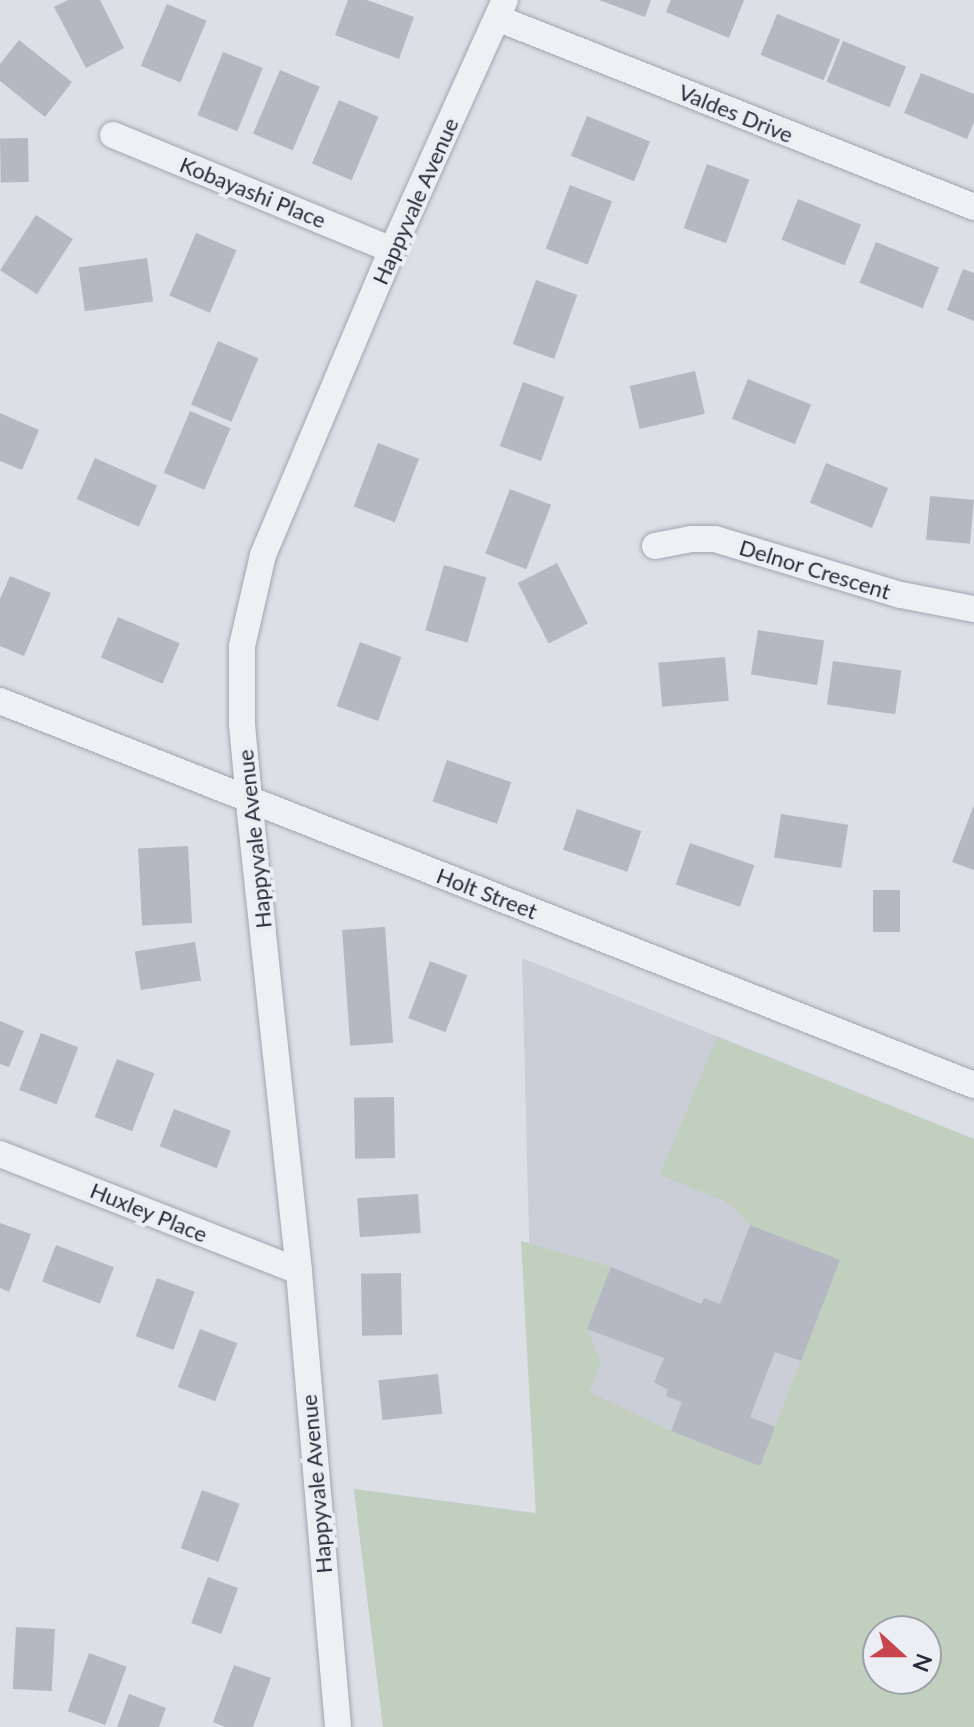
<!DOCTYPE html>
<style>
body{margin:0}
#map{position:relative;width:974px;height:1727px;overflow:hidden;background:#dcdfe6;font-family:Lato,sans-serif}
div>[style]{position:absolute}
[style*='--x']{left:calc(var(--x)*1px);top:calc(var(--y)*1px);width:calc(var(--w)*1px);rotate:calc(var(--a)*1deg)}
.built>*{inset:0;background:#caced7}
.green>*{inset:0;background:#c0cfbe}
.building>*{inset:0;background:#b4b8c2;transform-origin:0 0}
.roads{filter:drop-shadow(0 0 2px #a2a6af) drop-shadow(0 0 2px #a2a6af)}
.street>*{height:26px;margin:-13px;padding:0 13px;transform-origin:13px;border-radius:13px;background:#eef0f4}
span{translate:-50% -50%;white-space:nowrap;text-align:center;line-height:1.15;-webkit-text-stroke:8px #ebeef3;paint-order:stroke}
.street-label{font-size:22px;color:#272c3b}
.north{position:absolute;left:862px;top:1615px;width:80px;height:80px;box-sizing:border-box;background:#ebeef3;border:2px solid #9da0a9;border-radius:50%;rotate:111deg;font-size:22px;font-weight:700;line-height:32px;text-align:center;color:#272c3b}
.north::after{content:'';display:block;margin:auto;width:28px;height:36px;background:#c7454d;clip-path:polygon(50% 0,100% 100%,50% 72%,0 100%)}
</style>
<div id="map">
<div class="built">
<i style="clip-path:polygon(evenodd,522px 958px,974px 1139px,974px 1727px,383px 1727px,354px 1489px,536px 1513px,522px 958px,878px 1631px,926px 1631px,926px 1679px,878px 1679px,878px 1631px)"></i>
</div>
<div class="green">
<i style="clip-path:polygon(evenodd,717px 1037px,974px 1139px,974px 1727px,383px 1727px,354px 1489px,536px 1514px,521px 1241px,611px 1267px,587px 1328px,601px 1363px,589px 1392px,671px 1431px,760px 1465px,840px 1260px,750px 1225px,731px 1204px,660px 1175px,717px 1037px,878px 1631px,926px 1631px,926px 1679px,878px 1679px,878px 1631px)"></i>
</div>
<div class="building">
<i style="clip-path:polygon(68px 0,100px 0,124px 48px,86px 68px,54px 7px)"></i>
<i style="clip-path:polygon(348px 0,367px 0,414px 17px,399px 59px,335px 35px)"></i>
<i style="clip-path:polygon(599px 0,651px 0,645px 17px)"></i>
<i style="clip-path:polygon(671px 0,744px 0,729px 38px,666px 12px)"></i>
<i style="left:167px;top:4px;width:43px;height:67px;rotate:23deg"></i>
<i style="left:777px;top:14px;width:68px;height:44px;rotate:22deg"></i>
<i style="clip-path:polygon(19px 40px,72px 82px,45px 117px,0 81px,0 64px)"></i>
<i style="left:843px;top:41px;width:68px;height:44px;rotate:22deg"></i>
<i style="left:223px;top:52px;width:43px;height:68px;rotate:22deg"></i>
<i style="left:280px;top:70px;width:43px;height:69px;rotate:23deg"></i>
<i style="clip-path:polygon(921px 73px,974px 94px,974px 122px,967px 139px,904px 113px)"></i>
<i style="left:339px;top:100px;width:43px;height:69px;rotate:23deg"></i>
<i style="left:587px;top:116px;width:68px;height:43px;rotate:22deg"></i>
<i style="left:28px;top:138px;width:44px;height:28px;rotate:89deg"></i>
<i style="left:707px;top:164px;width:45px;height:68px;rotate:20deg"></i>
<i style="left:570px;top:185px;width:45px;height:68px;rotate:21deg"></i>
<i style="left:798px;top:199px;width:68px;height:44px;rotate:22deg"></i>
<i style="left:36px;top:215px;width:44px;height:66px;rotate:33deg"></i>
<i style="left:196px;top:233px;width:44px;height:68px;rotate:23deg"></i>
<i style="left:876px;top:242px;width:68px;height:44px;rotate:22deg"></i>
<i style="left:147px;top:258px;width:44px;height:69px;rotate:82deg"></i>
<i style="clip-path:polygon(963px 269px,974px 273px,974px 321px,947px 310px)"></i>
<i style="left:536px;top:280px;width:44px;height:68px;rotate:20deg"></i>
<i style="left:218px;top:341px;width:44px;height:69px;rotate:23deg"></i>
<i style="left:695px;top:371px;width:44px;height:67px;rotate:77deg"></i>
<i style="left:748px;top:379px;width:68px;height:43px;rotate:22deg"></i>
<i style="left:523px;top:382px;width:44px;height:68px;rotate:20deg"></i>
<i style="left:190px;top:411px;width:44px;height:67px;rotate:23deg"></i>
<i style="clip-path:polygon(0 413px,39px 430px,22px 470px,0 461px)"></i>
<i style="left:378px;top:443px;width:44px;height:68px;rotate:21deg"></i>
<i style="left:95px;top:458px;width:68px;height:45px;rotate:24deg"></i>
<i style="left:826px;top:463px;width:67px;height:43px;rotate:22deg"></i>
<i style="left:510px;top:489px;width:44px;height:69px;rotate:21deg"></i>
<i style="left:930px;top:496px;width:44px;height:44px;rotate:5deg"></i>
<i style="left:557px;top:563px;width:68px;height:44px;rotate:63deg"></i>
<i style="left:444px;top:565px;width:44px;height:68px;rotate:16deg"></i>
<i style="clip-path:polygon(10px 576px,51px 593px,24px 656px,0 646px,0 599px)"></i>
<i style="left:118px;top:617px;width:67px;height:44px;rotate:23deg"></i>
<i style="left:758px;top:630px;width:67px;height:45px;rotate:9deg"></i>
<i style="left:360px;top:642px;width:44px;height:68px;rotate:20deg"></i>
<i style="left:725px;top:657px;width:44px;height:67px;rotate:85deg"></i>
<i style="left:833px;top:661px;width:69px;height:44px;rotate:8deg"></i>
<i style="left:447px;top:760px;width:68px;height:44px;rotate:19deg"></i>
<i style="clip-path:polygon(974px 805px,974px 870px,952px 862px)"></i>
<i style="left:577px;top:809px;width:68px;height:43px;rotate:19deg"></i>
<i style="left:781px;top:814px;width:68px;height:44px;rotate:9deg"></i>
<i style="left:690px;top:843px;width:68px;height:44px;rotate:19deg"></i>
<i style="left:188px;top:846px;width:77px;height:50px;rotate:87deg"></i>
<i style="left:873px;top:890px;width:27px;height:42px"></i>
<i style="left:385px;top:927px;width:116px;height:43px;rotate:86deg"></i>
<i style="left:195px;top:942px;width:39px;height:61px;rotate:81deg"></i>
<i style="left:430px;top:961px;width:40px;height:61px;rotate:21deg"></i>
<i style="clip-path:polygon(0 1021px,24px 1031px,9px 1067px,0 1064px)"></i>
<i style="left:41px;top:1033px;width:40px;height:61px;rotate:21deg"></i>
<i style="left:117px;top:1059px;width:40px;height:62px;rotate:21deg"></i>
<i style="left:394px;top:1097px;width:61px;height:40px;rotate:89deg"></i>
<i style="left:174px;top:1109px;width:61px;height:40px;rotate:21deg"></i>
<i style="left:418px;top:1194px;width:39px;height:61px;rotate:86deg"></i>
<i style="clip-path:polygon(0 1223px,31px 1234px,9px 1292px,0 1288px)"></i>
<i style="clip-path:polygon(750px 1225px,840px 1260px,801px 1361px,775px 1352px,750px 1417px,775px 1427px,760px 1466px,671px 1431px,682px 1402px,666px 1396px,668px 1390px,654px 1382px,664px 1358px,587px 1329px,611px 1267px,701px 1304px,704px 1298px,720px 1304px)"></i>
<i style="left:56px;top:1245px;width:62px;height:39px;rotate:21deg"></i>
<i style="left:401px;top:1273px;width:62px;height:40px;rotate:89deg"></i>
<i style="left:157px;top:1278px;width:40px;height:62px;rotate:20deg"></i>
<i style="left:200px;top:1329px;width:40px;height:62px;rotate:21deg"></i>
<i style="left:438px;top:1374px;width:40px;height:60px;rotate:84deg"></i>
<i style="left:202px;top:1490px;width:40px;height:62px;rotate:20deg"></i>
<i style="left:208px;top:1577px;width:32px;height:49px;rotate:20deg"></i>
<i style="left:16px;top:1627px;width:39px;height:62px;rotate:3deg"></i>
<i style="left:89px;top:1653px;width:40px;height:62px;rotate:20deg"></i>
<i style="clip-path:polygon(234px 1665px,271px 1678px,253px 1727px,225px 1727px,213px 1722px)"></i>
<i style="clip-path:polygon(129px 1694px,166px 1708px,159px 1727px,117px 1727px)"></i>
</div>
<div class="roads">
<div class="street">
<i style="--x:497;--y:18;--w:513;--a:21.61"></i>
<i style="--x:113;--y:135;--w:302;--a:22.4"></i>
<i style="--x:655;--y:546;--w:37;--a:-11"></i>
<i style="--x:691;--y:539;--w:24;--a:0"></i>
<i style="--x:715;--y:539;--w:194;--a:16.8"></i>
<i style="--x:901;--y:595;--w:74;--a:10.9"></i>
<i style="--x:0;--y:701;--w:1047;--a:21.52"></i>
<i style="--x:0;--y:1154;--w:321;--a:21.4"></i>
<i style="--x:338;--y:1727;--w:458;--a:-94.9"></i>
<i style="--x:299;--y:1271;--w:474;--a:-96.1"></i>
<i style="--x:249;--y:800;--w:76;--a:-95.3"></i>
<i style="--x:242;--y:724;--w:78;--a:-90"></i>
<i style="--x:242;--y:646;--w:93;--a:-77"></i>
<i style="--x:263;--y:555;--w:331;--a:-67.1"></i>
<i style="--x:392;--y:250;--w:274;--a:-65.7"></i>
</div>
</div>
<div class="street-label">
<span style="left:736px;top:113px;rotate:22deg">Valdes Drive</span>
<span style="left:253px;top:192px;rotate:22deg">Kobayashi Place</span>
<span style="left:415px;top:201px;rotate:-66deg">Happyvale Avenue</span>
<span style="left:815px;top:569px;rotate:17deg">Delnor Crescent</span>
<span style="left:254px;top:839px;rotate:-96deg">Happyvale Avenue</span>
<span style="left:487px;top:893px;rotate:21deg">Holt Street</span>
<span style="left:149px;top:1212px;rotate:22deg">Huxley Place</span>
<span style="left:316px;top:1484px;rotate:-95deg">Happyvale Avenue</span>
</div>
<div class="north">N</div>
</div>
